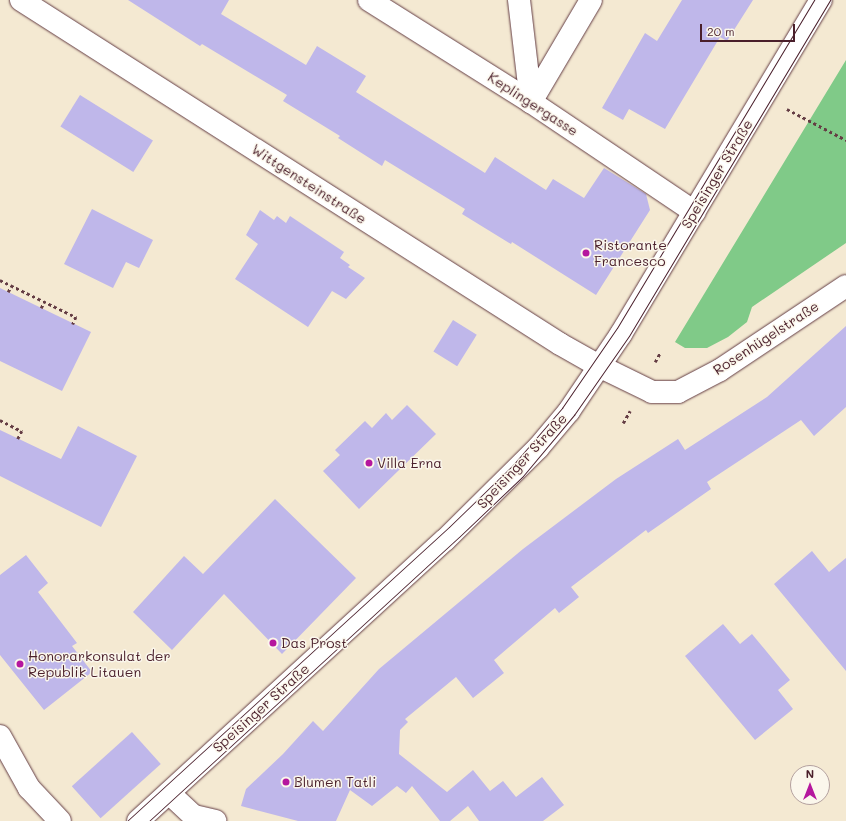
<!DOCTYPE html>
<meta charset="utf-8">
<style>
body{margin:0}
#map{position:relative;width:846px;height:821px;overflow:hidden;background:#f4e9d2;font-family:Mali,sans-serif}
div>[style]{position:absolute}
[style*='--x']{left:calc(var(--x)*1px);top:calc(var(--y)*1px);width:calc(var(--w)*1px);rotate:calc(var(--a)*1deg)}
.green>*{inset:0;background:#80ca88}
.building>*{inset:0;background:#bfb7ea;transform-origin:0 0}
.path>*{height:2.5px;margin-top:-1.25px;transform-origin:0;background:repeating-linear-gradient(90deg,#643d44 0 3px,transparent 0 6px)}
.roads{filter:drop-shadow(0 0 1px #643d44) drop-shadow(0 0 1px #643d44)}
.minor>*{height:22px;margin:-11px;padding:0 11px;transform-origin:11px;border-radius:11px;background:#fff}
.tertiary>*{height:22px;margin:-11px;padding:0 11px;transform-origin:11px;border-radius:11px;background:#fff}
.secondary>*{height:22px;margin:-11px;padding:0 11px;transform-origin:11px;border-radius:11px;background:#fff}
.tram>*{height:1px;margin:-0.5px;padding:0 0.5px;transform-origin:0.5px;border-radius:0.5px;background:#4a1f2b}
.dots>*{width:11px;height:11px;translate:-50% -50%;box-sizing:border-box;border:2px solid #fbf7ec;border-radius:50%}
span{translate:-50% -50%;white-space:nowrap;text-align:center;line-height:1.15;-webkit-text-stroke:3px #fbf7ec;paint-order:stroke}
.street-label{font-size:14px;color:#4a1f2b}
.poi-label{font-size:14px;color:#4a1f2b}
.left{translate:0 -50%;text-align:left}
.north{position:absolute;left:790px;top:765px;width:40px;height:40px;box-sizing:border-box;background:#fbf7ec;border:1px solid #b4a19f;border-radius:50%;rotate:0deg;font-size:11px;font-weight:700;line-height:16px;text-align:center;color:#4a1f2b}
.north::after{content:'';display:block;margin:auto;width:14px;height:18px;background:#b5179e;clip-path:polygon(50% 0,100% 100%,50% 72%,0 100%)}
.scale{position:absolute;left:700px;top:24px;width:95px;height:18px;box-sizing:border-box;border:2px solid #4a1f2b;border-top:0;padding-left:5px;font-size:12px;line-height:14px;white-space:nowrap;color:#4a1f2b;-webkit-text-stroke:3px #fbf7ec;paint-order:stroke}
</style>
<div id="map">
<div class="green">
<i style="clip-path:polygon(846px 60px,846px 243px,752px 307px,747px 322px,728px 337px,707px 348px,685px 348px,675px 342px)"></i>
</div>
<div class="building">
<i style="clip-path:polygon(128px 0,229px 0,221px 14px,306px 65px,317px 46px,366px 76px,356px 92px,485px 173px,495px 157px,546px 190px,553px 179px,584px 198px,604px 168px,646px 194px,650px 210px,596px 295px,512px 242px,511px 244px,462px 214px,465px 209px,385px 160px,382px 166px,338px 138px,340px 136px,283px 101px,287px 95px,202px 44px,200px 46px)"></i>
<i style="clip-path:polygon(682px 0,753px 0,727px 41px,720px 37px,665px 129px,629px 109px,623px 120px,602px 108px,645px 33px,657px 41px)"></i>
<i style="left:80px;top:95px;width:86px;height:37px;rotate:32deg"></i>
<i style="clip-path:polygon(92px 209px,153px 240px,139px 268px,126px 262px,113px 288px,64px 264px)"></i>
<i style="clip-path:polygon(260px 210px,274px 220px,277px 216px,286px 223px,290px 216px,344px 252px,340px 258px,350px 265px,348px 267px,365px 278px,346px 299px,332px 291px,308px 327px,235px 279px,258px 244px,246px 235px)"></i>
<i style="clip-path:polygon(0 288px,91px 332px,62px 391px,0 361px)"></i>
<i style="left:453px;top:320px;width:28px;height:37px;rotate:32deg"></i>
<i style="clip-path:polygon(846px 326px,846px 407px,814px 436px,801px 420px,707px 482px,711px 489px,648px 533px,646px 530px,571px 587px,579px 597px,559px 613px,555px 608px,494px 660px,504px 673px,473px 698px,456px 677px,405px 719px,408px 722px,400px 730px,399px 754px,447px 792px,473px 770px,490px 791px,503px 781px,516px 797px,542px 777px,564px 805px,543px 821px,479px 821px,468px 806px,450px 821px,440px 821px,412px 786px,406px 793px,397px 786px,372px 806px,350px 790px,336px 821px,298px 821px,241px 806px,246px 789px,283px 754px,313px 721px,323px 731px,379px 669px,523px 549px,616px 479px,678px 439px,685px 450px,767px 397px)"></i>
<i style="clip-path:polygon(407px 405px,436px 434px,359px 509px,323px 471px,340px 455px,335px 450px,365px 421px,372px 428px,386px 413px,392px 420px)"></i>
<i style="clip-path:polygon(78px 426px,137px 456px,101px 527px,0 476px,0 430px,61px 459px)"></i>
<i style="clip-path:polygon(275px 499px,356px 578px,282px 654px,224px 594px,172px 650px,133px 612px,184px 556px,203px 574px)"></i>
<i style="clip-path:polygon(812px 551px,829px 572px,846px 558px,846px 671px,774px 584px)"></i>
<i style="clip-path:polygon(26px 555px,48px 583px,38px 592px,77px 643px,72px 646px,92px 672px,44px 710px,0 655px,0 575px)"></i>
<i style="clip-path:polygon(723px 624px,740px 644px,752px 634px,790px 680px,778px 690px,793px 709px,755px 740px,685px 656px)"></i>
<i style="left:132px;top:732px;width:43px;height:81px;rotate:48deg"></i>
</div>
<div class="path">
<i style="--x:787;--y:109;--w:67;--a:27.7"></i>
<i style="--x:0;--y:280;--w:85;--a:26"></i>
<i style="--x:76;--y:317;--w:8;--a:113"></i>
<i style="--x:8;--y:292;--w:7;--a:-63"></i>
<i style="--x:41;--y:308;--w:7;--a:-63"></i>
<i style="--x:655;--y:362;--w:10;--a:-61"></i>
<i style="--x:0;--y:420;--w:25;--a:27"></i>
<i style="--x:22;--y:431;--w:9;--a:117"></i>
<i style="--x:623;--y:423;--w:14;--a:-60"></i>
</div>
<div class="roads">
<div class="minor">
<i style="--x:369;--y:0;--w:191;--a:32.2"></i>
<i style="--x:531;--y:102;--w:197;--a:33.9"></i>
<i style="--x:519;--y:0;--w:103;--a:83.3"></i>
<i style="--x:531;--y:102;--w:118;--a:-59.5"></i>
<i style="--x:0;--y:736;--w:60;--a:60.9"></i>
<i style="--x:29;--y:788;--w:45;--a:46.8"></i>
</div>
<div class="tertiary">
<i style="--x:21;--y:0;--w:639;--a:32.55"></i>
<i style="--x:560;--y:344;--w:45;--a:29.4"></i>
<i style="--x:169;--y:793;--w:34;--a:43"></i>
<i style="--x:194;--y:816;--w:22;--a:13"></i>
</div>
<div class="secondary">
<i style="--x:599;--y:366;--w:59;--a:26.1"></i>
<i style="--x:652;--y:392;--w:26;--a:0"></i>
<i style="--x:678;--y:392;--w:47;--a:-27.6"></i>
<i style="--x:720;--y:370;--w:151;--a:-33.7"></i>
<i style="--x:138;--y:821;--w:416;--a:-42.5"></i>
<i style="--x:445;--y:540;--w:131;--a:-44.7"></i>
<i style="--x:538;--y:448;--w:48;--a:-50"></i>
<i style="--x:569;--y:411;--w:93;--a:-56"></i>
<i style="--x:621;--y:334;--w:389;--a:-59.1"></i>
</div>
</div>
<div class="tram">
<i style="--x:127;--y:821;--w:436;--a:-42.4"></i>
<i style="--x:449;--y:527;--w:88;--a:-44.1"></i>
<i style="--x:512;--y:466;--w:77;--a:-49.2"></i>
<i style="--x:562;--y:408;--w:97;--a:-55.5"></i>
<i style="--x:617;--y:328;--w:383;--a:-59"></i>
<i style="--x:149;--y:821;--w:420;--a:-42.5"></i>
<i style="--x:459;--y:537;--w:88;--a:-43.6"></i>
<i style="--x:523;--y:476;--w:80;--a:-50.1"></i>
<i style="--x:574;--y:415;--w:96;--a:-55.2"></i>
<i style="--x:629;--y:336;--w:392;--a:-59.1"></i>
</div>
<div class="dots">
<i style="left:586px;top:253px;background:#b5179e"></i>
<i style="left:369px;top:463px;background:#b5179e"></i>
<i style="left:273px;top:643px;background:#b5179e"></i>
<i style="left:20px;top:664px;background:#b5179e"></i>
<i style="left:286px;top:782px;background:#b5179e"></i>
</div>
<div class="street-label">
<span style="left:533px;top:104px;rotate:33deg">Keplingergasse</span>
<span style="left:717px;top:174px;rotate:-59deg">Speisinger Straße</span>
<span style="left:309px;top:184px;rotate:33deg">Wittgensteinstraße</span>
<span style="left:766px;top:338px;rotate:-33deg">Rosenhügelstraße</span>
<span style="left:522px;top:461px;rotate:-47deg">Speisinger Straße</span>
<span style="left:261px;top:708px;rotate:-42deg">Speisinger Straße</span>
</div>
<div class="poi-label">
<span class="left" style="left:594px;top:253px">Ristorante<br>Francesco</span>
<span class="left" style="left:377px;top:463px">Villa Erna</span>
<span class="left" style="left:281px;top:643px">Das Prost</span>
<span class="left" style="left:28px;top:664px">Honorarkonsulat der<br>Republik Litauen</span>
<span class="left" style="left:294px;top:782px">Blumen Tatli</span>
</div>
<div class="north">N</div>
<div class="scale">20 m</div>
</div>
